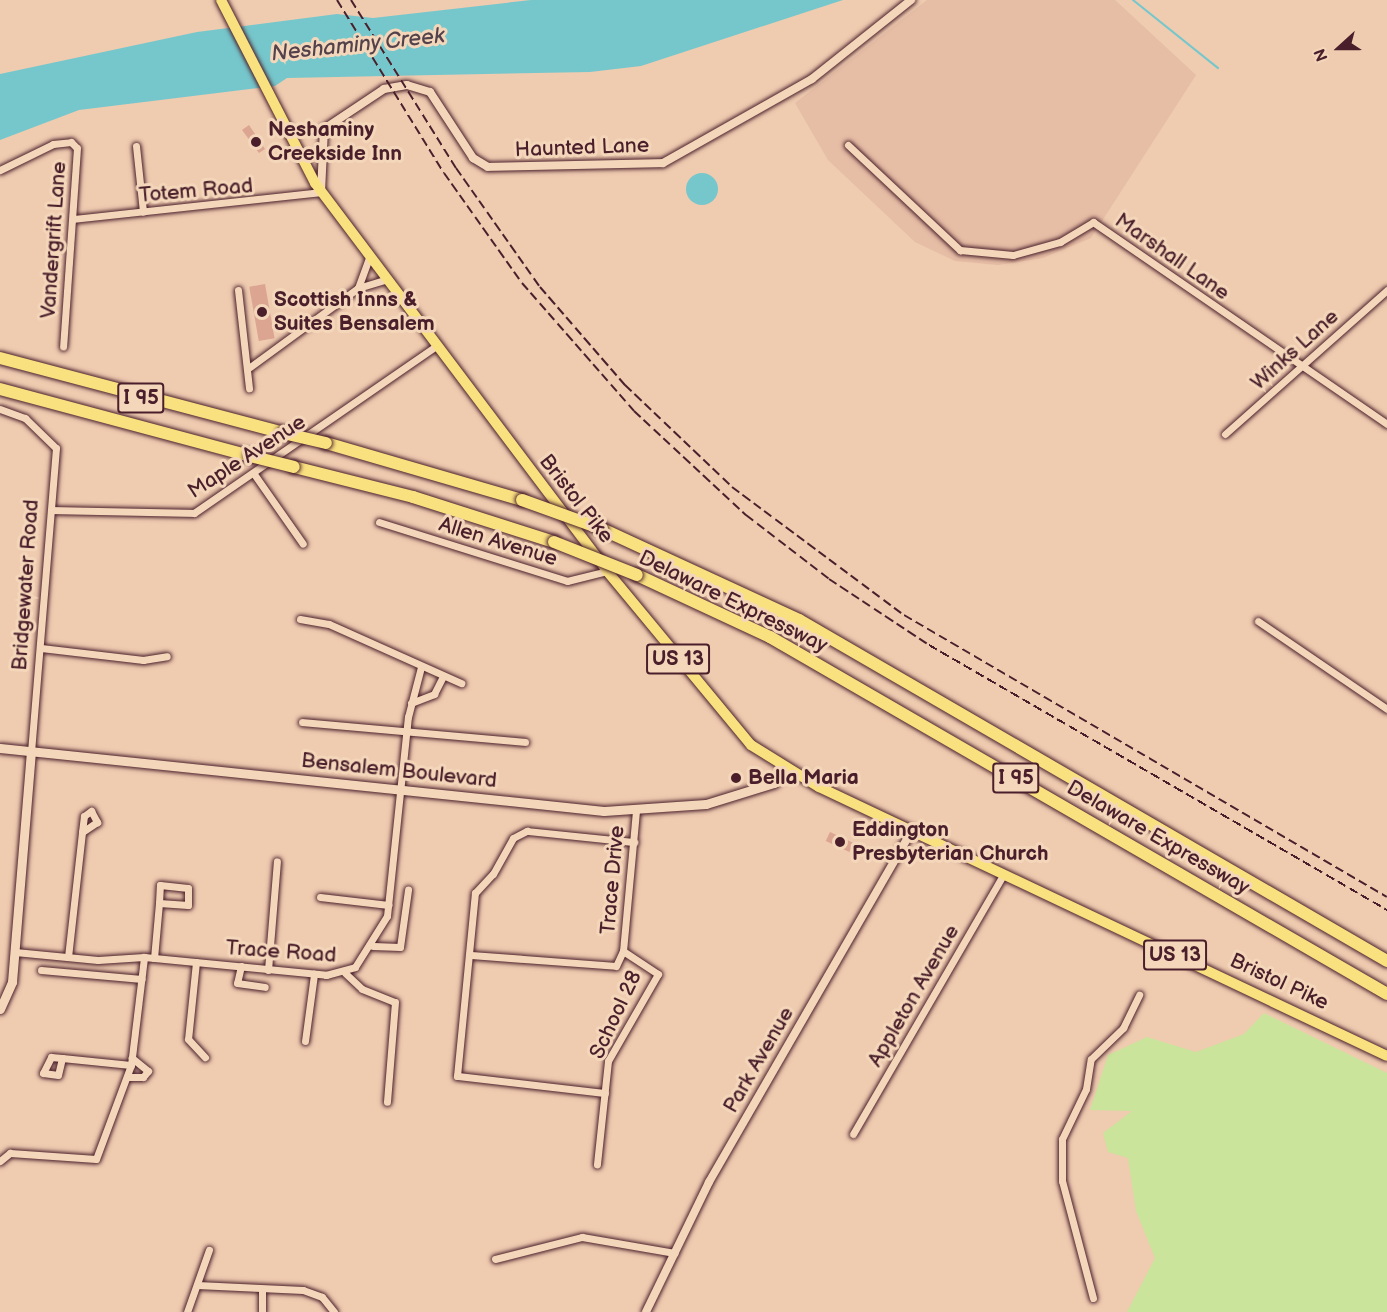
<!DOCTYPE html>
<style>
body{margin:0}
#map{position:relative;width:1387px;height:1312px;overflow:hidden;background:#efcbb0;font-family:"Balsamiq Sans",sans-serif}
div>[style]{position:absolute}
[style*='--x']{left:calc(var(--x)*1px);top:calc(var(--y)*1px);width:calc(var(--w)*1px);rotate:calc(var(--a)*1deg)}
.built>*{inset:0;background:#e6bda5}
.green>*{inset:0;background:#cae49b}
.water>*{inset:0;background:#76c7cc}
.round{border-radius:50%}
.stream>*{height:2px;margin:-1px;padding:0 1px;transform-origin:1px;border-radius:1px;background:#76c7cc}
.building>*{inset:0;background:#dba592;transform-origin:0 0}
.roads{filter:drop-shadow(0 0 2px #4a1f2b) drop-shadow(0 0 2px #4a1f2b)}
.minor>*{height:7px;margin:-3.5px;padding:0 3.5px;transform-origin:3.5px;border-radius:3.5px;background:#f4d7ba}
.tertiary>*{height:8px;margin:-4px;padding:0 4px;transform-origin:4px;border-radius:4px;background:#f4d7ba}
.secondary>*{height:9px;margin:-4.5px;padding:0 4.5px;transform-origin:4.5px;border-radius:4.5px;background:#f4d7ba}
.primary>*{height:10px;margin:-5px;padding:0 5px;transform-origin:5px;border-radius:5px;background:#fae180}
.motorway>*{height:12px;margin:-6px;padding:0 6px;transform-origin:6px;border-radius:6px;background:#fae180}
.rail>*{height:2px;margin-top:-1px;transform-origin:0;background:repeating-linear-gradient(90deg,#4a1f2b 0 9px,transparent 0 13.5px)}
.bridges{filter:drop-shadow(0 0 2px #4a1f2b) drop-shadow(0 0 2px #4a1f2b)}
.motorway-bridge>*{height:12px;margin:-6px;padding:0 6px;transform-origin:6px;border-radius:6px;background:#fae180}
.dots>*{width:16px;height:16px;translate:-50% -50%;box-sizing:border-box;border:3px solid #f4d7ba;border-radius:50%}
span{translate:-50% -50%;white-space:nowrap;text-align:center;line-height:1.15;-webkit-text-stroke:6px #f4d7ba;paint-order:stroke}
.shield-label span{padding:2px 4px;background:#f4d7ba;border:2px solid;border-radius:4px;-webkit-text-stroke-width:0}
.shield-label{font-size:20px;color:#4a1f2b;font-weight:700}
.poi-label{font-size:21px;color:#4a1f2b;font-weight:700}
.left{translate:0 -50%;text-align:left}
.street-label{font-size:21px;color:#4a1f2b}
.water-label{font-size:22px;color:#53414b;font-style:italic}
.north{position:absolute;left:1309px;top:18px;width:60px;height:60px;-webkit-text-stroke:4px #f4d7ba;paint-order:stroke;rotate:249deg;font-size:16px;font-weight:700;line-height:24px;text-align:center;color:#4a1f2b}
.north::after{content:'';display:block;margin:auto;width:21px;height:27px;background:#4a1f2b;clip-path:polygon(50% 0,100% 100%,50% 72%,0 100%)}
</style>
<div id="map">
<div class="built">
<i style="clip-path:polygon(927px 0,1115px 0,1196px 75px,1091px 238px,1043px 258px,998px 265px,955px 261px,915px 242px,828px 160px,795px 103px)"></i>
</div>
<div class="green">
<i style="clip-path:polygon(1264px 1013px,1387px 1073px,1387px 1312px,1127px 1312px,1155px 1258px,1136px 1211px,1128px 1158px,1108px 1152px,1103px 1133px,1132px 1111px,1090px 1110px,1108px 1055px,1147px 1037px,1196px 1052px,1244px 1034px)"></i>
</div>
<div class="water">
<i style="clip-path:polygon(531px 0,843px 0,641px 66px,590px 72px,287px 78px,275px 86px,79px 110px,0 140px,0 74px,197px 32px,337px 14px,373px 18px)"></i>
<i class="round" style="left:686px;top:173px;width:32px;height:32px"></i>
</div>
<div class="stream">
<i style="--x:1133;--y:0;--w:109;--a:38.7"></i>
</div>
<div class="building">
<i style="clip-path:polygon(249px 125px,265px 149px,259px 153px,242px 130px)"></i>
<i style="left:265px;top:284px;width:55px;height:16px;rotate:80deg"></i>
<i style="left:830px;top:832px;width:26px;height:10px;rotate:25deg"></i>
</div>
<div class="roads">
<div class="minor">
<i style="--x:848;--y:145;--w:154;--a:43.2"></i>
<i style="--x:960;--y:250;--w:53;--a:5.4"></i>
<i style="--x:1013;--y:255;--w:49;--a:-15.5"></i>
<i style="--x:1060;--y:242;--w:39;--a:-31"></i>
<i style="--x:1093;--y:222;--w:357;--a:34.5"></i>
<i style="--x:136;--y:146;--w:66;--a:83.9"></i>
<i style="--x:0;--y:170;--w:59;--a:-26.1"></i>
<i style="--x:53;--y:144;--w:18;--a:-6"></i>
<i style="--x:71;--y:142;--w:8;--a:45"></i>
<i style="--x:77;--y:148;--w:199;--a:94"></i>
<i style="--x:73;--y:219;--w:249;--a:-6.2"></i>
<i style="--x:358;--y:288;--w:32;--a:-70"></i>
<i style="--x:238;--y:290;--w:99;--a:83.6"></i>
<i style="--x:250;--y:367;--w:134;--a:-36.2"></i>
<i style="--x:358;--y:288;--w:28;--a:-17"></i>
<i style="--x:0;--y:409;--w:27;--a:20"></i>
<i style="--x:25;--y:418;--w:43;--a:44.1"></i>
<i style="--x:56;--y:448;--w:305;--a:94.7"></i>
<i style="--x:1225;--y:434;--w:217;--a:-41.6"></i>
<i style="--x:254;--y:474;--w:85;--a:55"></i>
<i style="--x:53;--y:510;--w:141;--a:1.2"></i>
<i style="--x:194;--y:513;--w:293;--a:-34.6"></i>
<i style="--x:379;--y:522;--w:197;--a:17.4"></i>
<i style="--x:567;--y:581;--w:41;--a:-14"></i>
<i style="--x:300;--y:619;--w:29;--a:10"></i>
<i style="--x:329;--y:624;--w:145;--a:24.1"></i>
<i style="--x:1258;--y:621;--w:156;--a:34.3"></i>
<i style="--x:41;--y:648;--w:103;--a:6.7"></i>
<i style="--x:143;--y:660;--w:24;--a:-9"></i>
<i style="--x:411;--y:703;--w:25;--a:-21"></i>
<i style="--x:434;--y:694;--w:20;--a:-63"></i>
<i style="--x:302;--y:722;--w:224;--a:5.1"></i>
<i style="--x:91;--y:811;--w:13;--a:61"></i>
<i style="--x:97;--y:822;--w:18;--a:146"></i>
<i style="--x:82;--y:832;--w:16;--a:-83"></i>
<i style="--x:84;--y:816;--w:9;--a:-36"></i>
<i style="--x:320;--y:897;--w:69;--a:6.6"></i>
<i style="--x:373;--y:946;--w:27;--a:2"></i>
<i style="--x:400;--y:947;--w:58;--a:-82"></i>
<i style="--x:623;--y:951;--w:140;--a:-84.7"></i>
<i style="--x:15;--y:952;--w:83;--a:5.5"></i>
<i style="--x:98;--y:960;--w:46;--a:-3.7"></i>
<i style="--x:144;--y:957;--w:183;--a:5.6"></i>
<i style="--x:326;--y:975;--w:30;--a:-15"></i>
<i style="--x:355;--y:967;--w:60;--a:-57.9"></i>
<i style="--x:387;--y:916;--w:200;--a:-84"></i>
<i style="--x:408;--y:717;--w:52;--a:-75.4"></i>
<i style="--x:471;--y:955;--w:145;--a:4.3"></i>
<i style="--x:616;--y:966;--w:17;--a:-65"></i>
<i style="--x:623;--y:951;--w:42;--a:33.3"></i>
<i style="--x:658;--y:974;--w:100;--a:119.9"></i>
<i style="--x:608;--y:1061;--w:104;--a:96.1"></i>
<i style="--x:68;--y:957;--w:126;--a:-83.6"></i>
<i style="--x:154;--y:958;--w:55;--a:-84.8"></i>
<i style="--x:159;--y:903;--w:18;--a:-87"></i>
<i style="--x:160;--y:885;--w:28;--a:6"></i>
<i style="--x:188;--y:888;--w:17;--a:90"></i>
<i style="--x:188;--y:905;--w:29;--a:-176"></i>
<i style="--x:196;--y:962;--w:77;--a:95.9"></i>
<i style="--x:188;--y:1039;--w:25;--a:47"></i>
<i style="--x:241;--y:966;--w:17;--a:103"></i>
<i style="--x:237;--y:983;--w:28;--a:8"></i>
<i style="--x:41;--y:970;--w:101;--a:5.1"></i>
<i style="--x:268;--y:970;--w:109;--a:-85.3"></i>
<i style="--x:345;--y:973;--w:23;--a:43"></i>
<i style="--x:362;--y:989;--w:35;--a:22"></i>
<i style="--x:395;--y:1002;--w:100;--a:94.6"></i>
<i style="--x:305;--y:1041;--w:68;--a:-82.3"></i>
<i style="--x:62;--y:1058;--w:17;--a:103"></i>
<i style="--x:58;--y:1075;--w:15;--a:-172"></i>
<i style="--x:43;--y:1073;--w:18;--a:-63"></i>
<i style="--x:51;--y:1057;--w:11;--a:5"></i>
<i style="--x:62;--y:1058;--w:69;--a:5.8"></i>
<i style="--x:128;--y:1077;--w:15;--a:0"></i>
<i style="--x:143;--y:1077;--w:8;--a:-50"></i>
<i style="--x:148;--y:1071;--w:21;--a:-141"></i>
<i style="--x:605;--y:1093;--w:149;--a:-173.4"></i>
<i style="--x:457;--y:1076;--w:184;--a:-84.4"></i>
<i style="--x:475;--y:893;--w:26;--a:-47"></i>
<i style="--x:493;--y:874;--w:41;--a:-60.9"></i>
<i style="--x:513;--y:838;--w:16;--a:-27"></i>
<i style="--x:527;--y:831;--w:108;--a:5.9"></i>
<i style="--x:853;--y:1134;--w:301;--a:-59.9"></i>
<i style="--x:0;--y:1161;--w:13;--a:-39"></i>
<i style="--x:10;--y:1153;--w:86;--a:4"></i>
<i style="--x:96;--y:1159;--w:100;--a:-69.6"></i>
<i style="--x:131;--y:1065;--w:109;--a:-83.1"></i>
<i style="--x:495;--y:1259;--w:90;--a:-14.2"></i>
<i style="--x:582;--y:1237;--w:94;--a:9.8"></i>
<i style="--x:197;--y:1285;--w:106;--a:2.7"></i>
<i style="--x:303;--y:1290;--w:20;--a:20"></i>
<i style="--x:322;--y:1297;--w:19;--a:51"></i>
<i style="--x:1093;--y:1298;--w:121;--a:-104.8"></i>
<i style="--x:1062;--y:1181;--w:42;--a:-90"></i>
<i style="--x:1062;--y:1139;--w:55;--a:-64.4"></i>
<i style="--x:1086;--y:1089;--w:30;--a:-81"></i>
<i style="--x:1091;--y:1059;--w:45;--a:-44.1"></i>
<i style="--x:1123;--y:1028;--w:37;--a:-64"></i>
<i style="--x:187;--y:1312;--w:66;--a:-70.5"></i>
<i style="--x:262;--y:1312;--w:23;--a:-90"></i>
</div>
<div class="tertiary">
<i style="--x:321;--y:192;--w:63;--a:-87.3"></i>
<i style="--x:324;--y:129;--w:72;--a:-33.7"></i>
<i style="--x:384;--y:89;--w:23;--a:-10"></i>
<i style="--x:407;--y:85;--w:24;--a:17"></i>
<i style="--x:430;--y:92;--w:79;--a:56.9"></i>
<i style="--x:473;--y:158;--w:17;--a:31"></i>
<i style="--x:488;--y:167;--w:175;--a:-1.3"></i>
<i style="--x:663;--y:163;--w:171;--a:-29.4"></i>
<i style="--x:812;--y:79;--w:127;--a:-38.6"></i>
<i style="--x:646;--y:1312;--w:144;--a:-64.1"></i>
<i style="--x:709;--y:1182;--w:405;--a:-60"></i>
</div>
<div class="secondary">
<i style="--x:0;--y:748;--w:607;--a:5.95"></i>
<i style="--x:604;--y:811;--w:102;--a:-3.9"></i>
<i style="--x:706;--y:804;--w:71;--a:-17.2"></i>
<i style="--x:774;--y:783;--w:16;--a:-52"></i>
<i style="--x:0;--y:1009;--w:30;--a:-66"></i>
<i style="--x:12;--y:982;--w:231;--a:-85.3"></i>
</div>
<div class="primary">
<i style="--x:221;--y:0;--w:206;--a:62.8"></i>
<i style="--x:315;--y:183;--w:486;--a:53"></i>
<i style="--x:607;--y:571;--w:226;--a:50.4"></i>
<i style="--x:751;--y:745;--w:80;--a:31.7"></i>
<i style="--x:819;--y:787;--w:628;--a:25.34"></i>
</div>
<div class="motorway">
<i style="--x:0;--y:358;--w:293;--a:14.8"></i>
<i style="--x:0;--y:389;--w:259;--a:15"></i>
<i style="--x:326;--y:443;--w:204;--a:16.2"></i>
<i style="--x:294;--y:467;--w:123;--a:14.1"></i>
<i style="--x:413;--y:497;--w:148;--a:17.7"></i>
<i style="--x:602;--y:529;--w:217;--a:24.8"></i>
<i style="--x:799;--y:620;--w:680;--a:30.11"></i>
<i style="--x:637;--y:575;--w:147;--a:25"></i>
<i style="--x:770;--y:637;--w:713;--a:30.05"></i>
</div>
</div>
<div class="rail">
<i style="--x:337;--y:0;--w:203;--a:58.3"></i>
<i style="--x:444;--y:173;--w:135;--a:54.7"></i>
<i style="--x:522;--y:283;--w:170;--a:48.8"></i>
<i style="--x:634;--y:411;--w:153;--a:42.9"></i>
<i style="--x:746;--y:515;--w:105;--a:37.6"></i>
<i style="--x:829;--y:579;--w:120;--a:33.4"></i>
<i style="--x:929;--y:645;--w:529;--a:30.05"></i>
<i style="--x:351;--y:0;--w:198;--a:58"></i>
<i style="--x:456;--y:168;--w:146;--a:54.8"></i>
<i style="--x:540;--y:287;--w:130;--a:49.1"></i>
<i style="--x:625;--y:385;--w:148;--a:43.6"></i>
<i style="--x:732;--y:487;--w:214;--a:36.7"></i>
<i style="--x:904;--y:615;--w:559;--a:30.28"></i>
</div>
<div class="bridges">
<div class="motorway-bridge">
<i style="--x:283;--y:433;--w:44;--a:13.1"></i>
<i style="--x:250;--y:456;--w:45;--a:14"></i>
<i style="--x:522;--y:500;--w:85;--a:19.9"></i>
<i style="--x:554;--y:542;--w:89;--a:21.7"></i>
</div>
</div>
<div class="dots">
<i style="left:256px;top:142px;background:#4a1f2b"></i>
<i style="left:262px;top:312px;background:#4a1f2b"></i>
<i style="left:736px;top:778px;background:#4a1f2b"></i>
<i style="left:840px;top:842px;background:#4a1f2b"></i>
</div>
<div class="shield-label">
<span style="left:141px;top:398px">I 95</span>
<span style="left:678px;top:659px">US 13</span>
<span style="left:1016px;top:778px">I 95</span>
<span style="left:1175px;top:955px">US 13</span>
</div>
<div class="poi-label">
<span class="left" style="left:268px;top:142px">Neshaminy<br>Creekside Inn</span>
<span class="left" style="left:274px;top:312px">Scottish Inns &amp;<br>Suites Bensalem</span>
<span class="left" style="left:748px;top:778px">Bella Maria</span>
<span class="left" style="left:852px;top:842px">Eddington<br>Presbyterian Church</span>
</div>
<div class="street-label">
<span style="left:582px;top:148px;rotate:-2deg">Haunted Lane</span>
<span style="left:196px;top:191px;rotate:-5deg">Totem Road</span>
<span style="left:54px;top:240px;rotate:-86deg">Vandergrift Lane</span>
<span style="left:1172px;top:257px;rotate:35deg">Marshall Lane</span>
<span style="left:1295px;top:350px;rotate:-42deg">Winks Lane</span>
<span style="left:247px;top:457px;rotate:-33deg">Maple Avenue</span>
<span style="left:576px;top:499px;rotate:52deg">Bristol Pike</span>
<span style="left:498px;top:542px;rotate:17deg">Allen Avenue</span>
<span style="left:26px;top:585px;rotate:-86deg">Bridgewater Road</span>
<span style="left:733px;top:602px;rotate:26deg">Delaware Expressway</span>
<span style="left:399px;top:771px;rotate:6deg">Bensalem Boulevard</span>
<span style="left:1158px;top:838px;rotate:30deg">Delaware Expressway</span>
<span style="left:613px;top:880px;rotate:-85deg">Trace Drive</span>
<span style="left:281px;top:952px;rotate:4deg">Trace Road</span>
<span style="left:1279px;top:982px;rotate:25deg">Bristol Pike</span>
<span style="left:914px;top:996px;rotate:-60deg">Appleton Avenue</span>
<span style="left:616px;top:1015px;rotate:-65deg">School 28</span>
<span style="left:759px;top:1060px;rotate:-60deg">Park Avenue</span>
</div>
<div class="water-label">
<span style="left:358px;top:45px;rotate:-6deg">Neshaminy Creek</span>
</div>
<div class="north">N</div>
</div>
